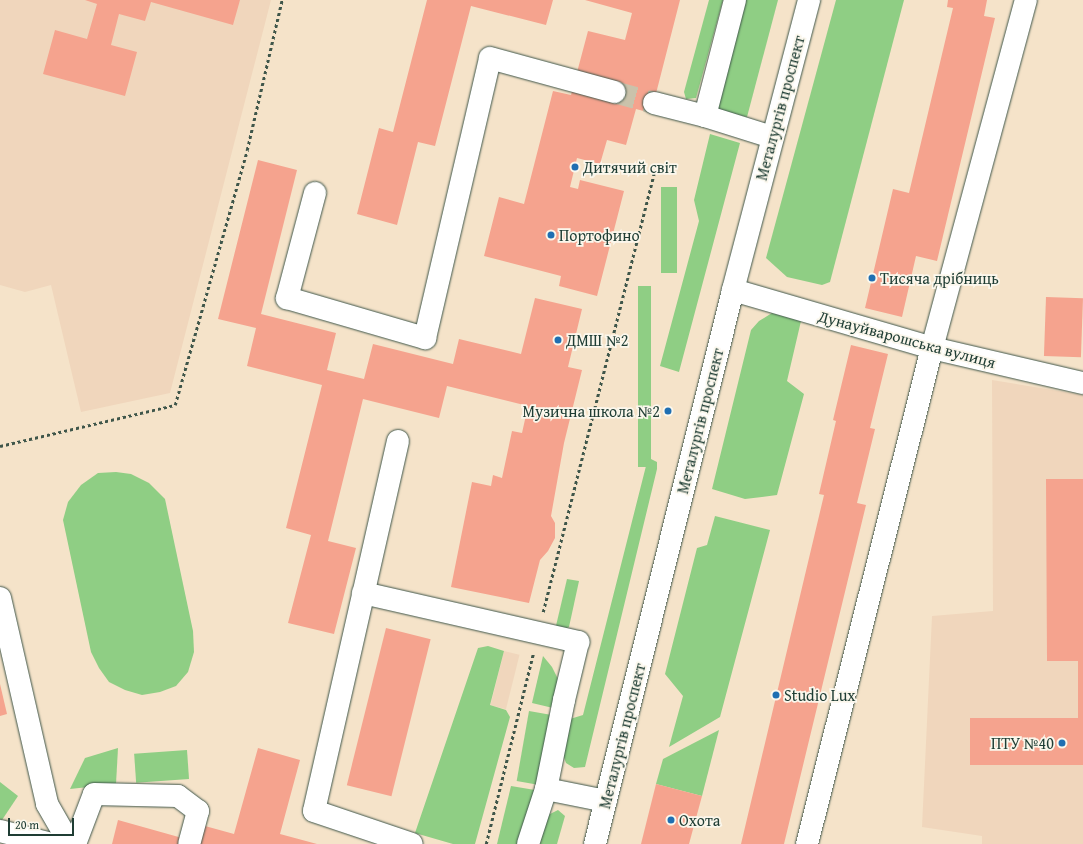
<!DOCTYPE html>
<meta charset="utf-8">
<style>
body{margin:0}
#map{position:relative;width:1083px;height:844px;overflow:hidden;background:#f5e3c9;font-family:"Gentium Book Plus",serif}
div>[style]{position:absolute}
[style*='--x']{left:calc(var(--x)*1px);top:calc(var(--y)*1px);width:calc(var(--w)*1px);rotate:calc(var(--a)*1deg)}
.built>*{inset:0;background:#f0d6bc;transform-origin:0 0}
.green>*{inset:0;background:#8fce84;transform-origin:0 0}
.building>*{inset:0;background:#f5a38e;transform-origin:0 0}
.minor-tunnel>*{height:22px;margin-top:-11px;transform-origin:0;background:repeating-linear-gradient(90deg,#cac2ab 0 22px,transparent 0 33px)}
.path>*{height:2.5px;margin-top:-1.25px;transform-origin:0;background:repeating-linear-gradient(90deg,#3f564a 0 3px,transparent 0 6px)}
.roads{filter:drop-shadow(0 0 1px #3f564a) drop-shadow(0 0 1px #3f564a)}
.minor>*{height:22px;margin:-11px;padding:0 11px;transform-origin:11px;border-radius:11px;background:#fff}
.dots>*{width:11px;height:11px;translate:-50% -50%;box-sizing:border-box;border:2px solid #fbf7ec;border-radius:50%}
span{translate:-50% -50%;white-space:nowrap;text-align:center;line-height:1.15;-webkit-text-stroke:3.5px #fbf7ec;paint-order:stroke}
.street-label{font-size:16px;color:#1f3d34}
.poi-label{font-size:16px;color:#1f3d34}
.left{translate:0 -50%;text-align:left}
.right{translate:-100% -50%;text-align:right}
.scale{position:absolute;left:8px;top:818px;width:66px;height:18px;box-sizing:border-box;border:2px solid #1f3d34;border-top:0;padding-left:5px;font-size:12px;line-height:14px;white-space:nowrap;color:#1f3d34;-webkit-text-stroke:3px #fbf7ec;paint-order:stroke}
</style>
<div id="map">
<div class="built">
<i style="clip-path:polygon(0 0,271px 0,170px 393px,81px 412px,51px 285px,25px 292px,0 285px)"></i>
<i style="clip-path:polygon(992px 380px,1083px 395px,1083px 844px,982px 844px,982px 836px,922px 827px,932px 616px,993px 611px)"></i>
<i style="left:504px;top:651px;width:16px;height:56px;rotate:14deg"></i>
</div>
<div class="green">
<i style="clip-path:polygon(709px 0,723px 0,696px 98px,686px 99px,684px 92px)"></i>
<i style="clip-path:polygon(746px 0,778px 0,747px 117px,718px 110px,718px 102px)"></i>
<i style="clip-path:polygon(836px 0,904px 0,830px 282px,822px 285px,787px 277px,766px 258px)"></i>
<i style="clip-path:polygon(710px 134px,740px 143px,679px 372px,660px 366px,699px 221px,694px 200px)"></i>
<i style="left:661px;top:187px;width:16px;height:86px"></i>
<i style="left:638px;top:286px;width:13px;height:181px"></i>
<i style="clip-path:polygon(772px 313px,801px 321px,787px 381px,804px 394px,777px 495px,745px 499px,712px 489px,751px 330px,759px 321px)"></i>
<i style="clip-path:polygon(651px 459px,657px 462px,657px 469px,585px 767px,574px 768px,566px 763px,562px 752px,570px 719px,583px 715px,647px 462px)"></i>
<i style="clip-path:polygon(116px 472px,131px 474px,149px 483px,165px 499px,193px 631px,194px 652px,188px 672px,176px 686px,160px 692px,142px 695px,125px 690px,109px 682px,99px 668px,91px 652px,63px 520px,68px 502px,81px 485px,98px 473px)"></i>
<i style="clip-path:polygon(715px 516px,770px 530px,720px 717px,669px 747px,683px 696px,665px 674px,697px 548px,707px 545px)"></i>
<i style="clip-path:polygon(567px 579px,579px 581px,569px 627px,560px 631px,555px 630px)"></i>
<i style="clip-path:polygon(488px 646px,504px 651px,490px 705px,506px 710px,510px 717px,475px 844px,453px 844px,415px 833px,478px 648px)"></i>
<i style="clip-path:polygon(543px 656px,552px 667px,558px 679px,553px 708px,532px 703px)"></i>
<i style="left:529px;top:711px;width:23px;height:71px;rotate:10deg"></i>
<i style="clip-path:polygon(719px 730px,702px 796px,656px 784px,663px 759px)"></i>
<i style="clip-path:polygon(118px 748px,116px 784px,70px 789px,85px 758px)"></i>
<i style="left:187px;top:750px;width:29px;height:53px;rotate:86deg"></i>
<i style="clip-path:polygon(0 782px,18px 796px,2px 820px,0 819px)"></i>
<i style="clip-path:polygon(511px 786px,535px 790px,519px 844px,497px 844px)"></i>
<i style="clip-path:polygon(558px 810px,565px 816px,557px 844px,540px 844px,546px 816px)"></i>
</div>
<div class="building">
<i style="clip-path:polygon(85px 0,240px 0,233px 25px,151px 2px,145px 21px,119px 14px,111px 45px,137px 52px,125px 96px,43px 74px,55px 30px,87px 39px,97px 4px)"></i>
<i style="clip-path:polygon(427px 0,553px 0,546px 25px,471px 6px,435px 146px,418px 142px,397px 225px,357px 214px,379px 128px,393px 132px)"></i>
<i style="clip-path:polygon(585px 0,680px 0,651px 113px,636px 109px,626px 145px,607px 140px,600px 164px,577px 158px,570px 187px,578px 189px,580px 180px,624px 191px,597px 296px,559px 286px,561px 276px,484px 256px,499px 197px,524px 204px,553px 91px,571px 95px,588px 31px,625px 40px,632px 13px)"></i>
<i style="clip-path:polygon(948px 0,987px 0,984px 16px,995px 18px,937px 261px,916px 256px,902px 317px,865px 308px,893px 189px,909px 193px,953px 8px,947px 7px)"></i>
<i style="clip-path:polygon(258px 160px,297px 170px,261px 314px,336px 333px,327px 370px,364px 379px,373px 344px,453px 364px,459px 339px,521px 354px,535px 298px,582px 309px,568px 367px,582px 370px,564px 443px,551px 516px,555px 523px,555px 538px,548px 551px,540px 560px,529px 603px,451px 587px,472px 482px,491px 486px,493px 475px,502px 478px,512px 431px,522px 433px,528px 406px,447px 386px,439px 418px,363px 399px,328px 541px,356px 548px,334px 634px,288px 623px,311px 535px,286px 528px,322px 385px,247px 366px,256px 328px,218px 319px)"></i>
<i style="left:1046px;top:297px;width:37px;height:59px;rotate:2deg"></i>
<i style="clip-path:polygon(851px 345px,888px 354px,870px 428px,875px 429px,857px 503px,866px 505px,784px 844px,741px 844px,824px 495px,819px 494px,836px 421px,833px 420px)"></i>
<i style="clip-path:polygon(1046px 479px,1083px 479px,1083px 765px,970px 765px,970px 718px,1078px 718px,1078px 661px,1047px 661px)"></i>
<i style="left:386px;top:628px;width:46px;height:162px;rotate:14deg"></i>
<i style="clip-path:polygon(0 684px,7px 714px,0 716px)"></i>
<i style="clip-path:polygon(258px 748px,300px 760px,280px 834px,317px 844px,112px 844px,118px 820px,200px 843px,205px 826px,234px 834px)"></i>
<i style="clip-path:polygon(656px 784px,702px 796px,689px 844px,641px 844px)"></i>
</div>
<div class="minor-tunnel">
<i style="--x:614;--y:92;--w:41;--a:15.4"></i>
</div>
<div class="path">
<i style="--x:0;--y:446;--w:180;--a:-13.2"></i>
<i style="--x:175;--y:405;--w:265;--a:-74.2"></i>
<i style="--x:247;--y:150;--w:154;--a:-76.9"></i>
<i style="--x:543;--y:612;--w:452;--a:-75.8"></i>
<i style="--x:486;--y:844;--w:196;--a:-76.1"></i>
</div>
<div class="roads">
<div class="minor">
<i style="--x:735;--y:0;--w:120;--a:104.5"></i>
<i style="--x:705;--y:116;--w:70;--a:17.4"></i>
<i style="--x:654;--y:103;--w:53;--a:14.3"></i>
<i style="--x:315;--y:193;--w:109;--a:104.9"></i>
<i style="--x:287;--y:298;--w:144;--a:16.2"></i>
<i style="--x:425;--y:338;--w:287;--a:-76.9"></i>
<i style="--x:490;--y:58;--w:129;--a:15.3"></i>
<i style="--x:733;--y:290;--w:207;--a:16.2"></i>
<i style="--x:932;--y:348;--w:155;--a:13.1"></i>
<i style="--x:398;--y:441;--w:379;--a:102.8"></i>
<i style="--x:314;--y:811;--w:103;--a:18.6"></i>
<i style="--x:363;--y:593;--w:221;--a:12.8"></i>
<i style="--x:578;--y:642;--w:60;--a:103.6"></i>
<i style="--x:564;--y:700;--w:91;--a:101.4"></i>
<i style="--x:0;--y:598;--w:211;--a:77.1"></i>
<i style="--x:47;--y:804;--w:46;--a:60.1"></i>
<i style="--x:0;--y:831;--w:54;--a:14"></i>
<i style="--x:75;--y:844;--w:53;--a:-69.2"></i>
<i style="--x:94;--y:794;--w:84;--a:1.4"></i>
<i style="--x:178;--y:796;--w:25;--a:37"></i>
<i style="--x:198;--y:811;--w:34;--a:105"></i>
<i style="--x:528;--y:844;--w:58;--a:-71.9"></i>
<i style="--x:546;--y:789;--w:61;--a:11.3"></i>
<i style="--x:595;--y:844;--w:571;--a:-76.01"></i>
<i style="--x:733;--y:290;--w:300;--a:-75.3"></i>
<i style="--x:807;--y:844;--w:512;--a:-75.86"></i>
<i style="--x:932;--y:348;--w:360;--a:-74.9"></i>
</div>
</div>
<div class="dots">
<i style="left:575px;top:167px;background:#1f6fb2"></i>
<i style="left:551px;top:235px;background:#1f6fb2"></i>
<i style="left:872px;top:278px;background:#1f6fb2"></i>
<i style="left:558px;top:340px;background:#1f6fb2"></i>
<i style="left:668px;top:411px;background:#1f6fb2"></i>
<i style="left:776px;top:695px;background:#1f6fb2"></i>
<i style="left:1062px;top:743px;background:#1f6fb2"></i>
<i style="left:671px;top:820px;background:#1f6fb2"></i>
</div>
<div class="street-label">
<span style="left:780px;top:108px;rotate:-75deg">Металургів проспект</span>
<span style="left:907px;top:339px;rotate:15deg">Дунауйварошська вулиця</span>
<span style="left:700px;top:421px;rotate:-76deg">Металургів проспект</span>
<span style="left:622px;top:736px;rotate:-76deg">Металургів проспект</span>
</div>
<div class="poi-label">
<span class="left" style="left:583px;top:167px">Дитячий світ</span>
<span class="left" style="left:559px;top:235px">Портофино</span>
<span class="left" style="left:880px;top:278px">Тисяча дрібниць</span>
<span class="left" style="left:566px;top:340px">ДМШ №2</span>
<span class="right" style="left:660px;top:411px">Музична школа №2</span>
<span class="left" style="left:784px;top:695px">Studio Lux</span>
<span class="right" style="left:1054px;top:743px">ПТУ №40</span>
<span class="left" style="left:679px;top:820px">Охота</span>
</div>
<div class="scale">20 m</div>
</div>
